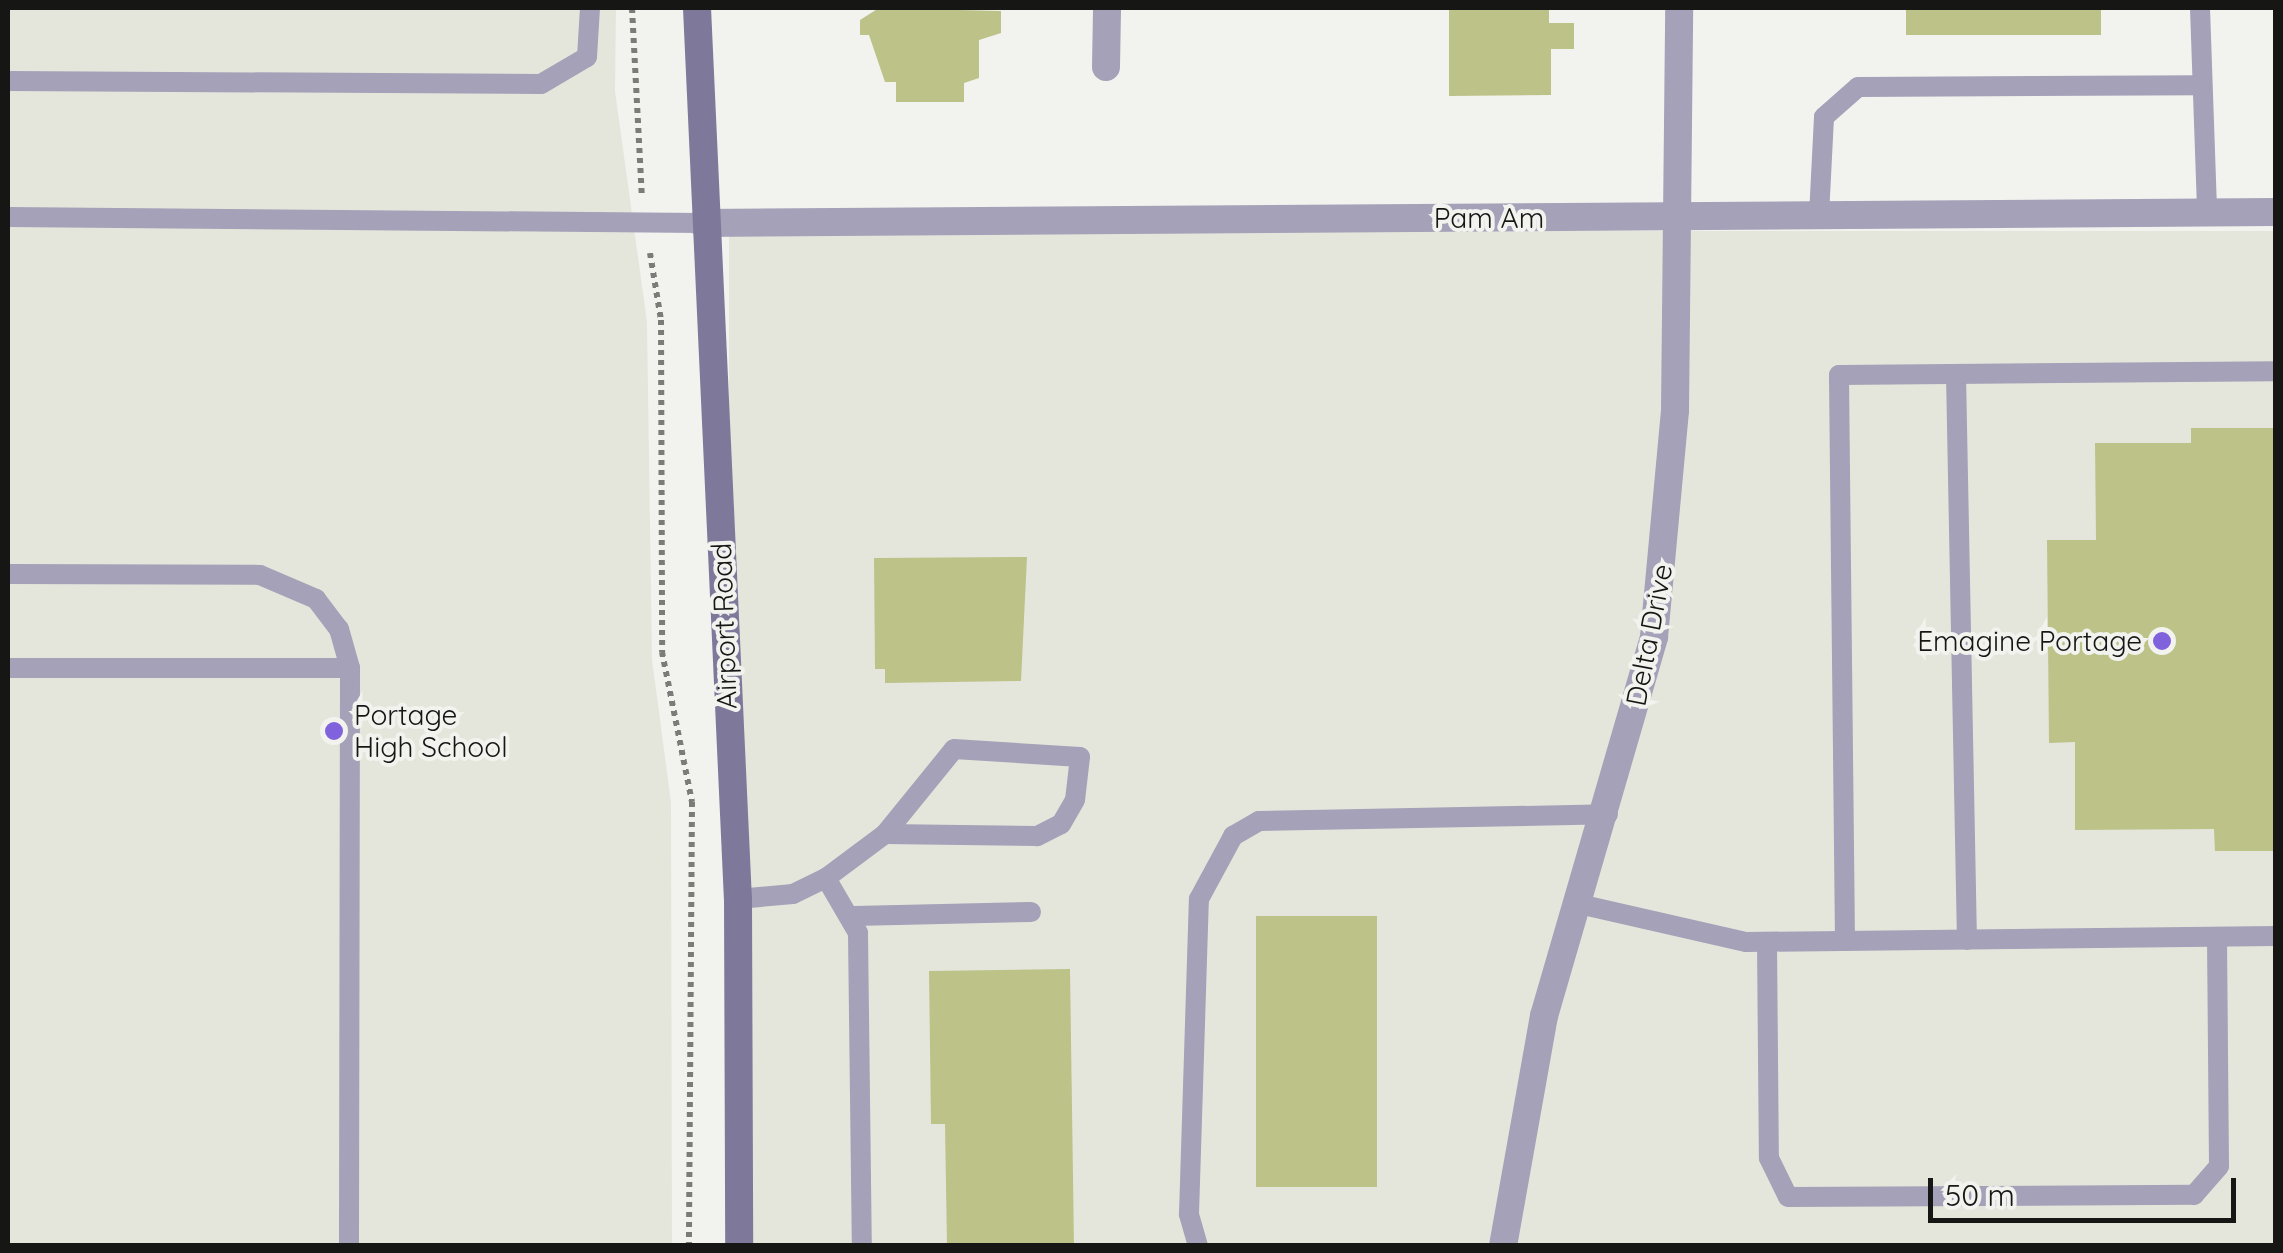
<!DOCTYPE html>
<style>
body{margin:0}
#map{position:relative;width:2283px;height:1253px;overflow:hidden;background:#f2f3ee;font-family:Quicksand,sans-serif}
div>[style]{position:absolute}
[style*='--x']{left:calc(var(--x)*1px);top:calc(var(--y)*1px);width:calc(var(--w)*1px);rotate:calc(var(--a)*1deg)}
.built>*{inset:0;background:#e5e6db;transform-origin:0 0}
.building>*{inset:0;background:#bdc289;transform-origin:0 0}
.path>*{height:6px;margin-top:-3px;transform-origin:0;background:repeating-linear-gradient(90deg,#7b7c79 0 5px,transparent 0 10px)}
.service>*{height:20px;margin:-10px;padding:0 10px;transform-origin:10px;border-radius:10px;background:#a4a1b8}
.minor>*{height:28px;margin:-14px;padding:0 14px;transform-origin:14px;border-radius:14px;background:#a4a1b8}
.secondary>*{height:28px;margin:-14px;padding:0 14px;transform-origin:14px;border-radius:14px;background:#7e799b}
.dots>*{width:28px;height:28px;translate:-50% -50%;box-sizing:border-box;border:5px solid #f2f3ee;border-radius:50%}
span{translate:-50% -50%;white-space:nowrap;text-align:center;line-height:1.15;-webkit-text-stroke:8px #f2f3ee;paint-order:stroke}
.street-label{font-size:28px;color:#161615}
.poi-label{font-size:28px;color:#161615}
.right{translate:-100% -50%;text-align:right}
.left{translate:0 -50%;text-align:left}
.frame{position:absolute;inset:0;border:10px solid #161615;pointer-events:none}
.scale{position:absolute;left:1928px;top:1178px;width:308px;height:45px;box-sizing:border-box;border:5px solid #161615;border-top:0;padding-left:12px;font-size:30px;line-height:35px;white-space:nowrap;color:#161615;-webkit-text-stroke:8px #f2f3ee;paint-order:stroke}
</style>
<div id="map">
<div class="built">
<i style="clip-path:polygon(8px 8px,616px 8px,615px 91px,647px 322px,652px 659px,671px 802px,672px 1245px,8px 1245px)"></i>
<i style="left:2275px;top:231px;width:1014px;height:1546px;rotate:90deg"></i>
</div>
<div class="building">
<i style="clip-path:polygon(879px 8px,1001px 11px,1001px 33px,979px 40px,979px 78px,964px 83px,964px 102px,896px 102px,896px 82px,885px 82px,869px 35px,860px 35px,860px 20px)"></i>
<i style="clip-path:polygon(1449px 8px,1549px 8px,1549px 23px,1574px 23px,1574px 49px,1551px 49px,1551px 95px,1449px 96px)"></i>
<i style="left:1906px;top:8px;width:195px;height:27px"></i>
<i style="clip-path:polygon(2191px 428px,2276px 428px,2276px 851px,2215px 851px,2214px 829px,2075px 830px,2075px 742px,2049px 743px,2047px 540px,2096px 540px,2095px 443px,2191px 443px)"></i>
<i style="clip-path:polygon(1027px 557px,1021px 681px,885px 683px,885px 669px,875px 669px,874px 558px)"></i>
<i style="left:1256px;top:916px;width:121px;height:271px"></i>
<i style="clip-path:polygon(1070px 969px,1074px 1246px,947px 1246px,945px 1124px,931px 1124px,929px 971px)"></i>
</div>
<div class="path">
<i style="--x:632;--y:8;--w:188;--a:87"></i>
<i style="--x:650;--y:253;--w:68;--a:80.7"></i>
<i style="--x:661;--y:320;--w:332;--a:89.8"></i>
<i style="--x:662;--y:652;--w:153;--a:78.7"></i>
<i style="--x:692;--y:802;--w:444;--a:90.4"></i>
</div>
<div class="service">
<i style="--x:2200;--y:8;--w:204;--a:88"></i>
<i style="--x:8;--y:81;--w:533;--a:0.32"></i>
<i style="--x:541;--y:84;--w:53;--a:-30.4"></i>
<i style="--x:587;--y:57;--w:49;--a:-86.5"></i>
<i style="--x:1819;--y:216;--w:99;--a:-87.1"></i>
<i style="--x:1824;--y:117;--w:45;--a:-41.4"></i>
<i style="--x:1858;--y:87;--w:343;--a:-0.3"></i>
<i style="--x:8;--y:217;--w:694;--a:0.5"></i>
<i style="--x:1956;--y:374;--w:566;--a:88.89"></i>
<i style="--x:8;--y:574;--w:252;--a:0.2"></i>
<i style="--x:260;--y:575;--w:61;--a:23.2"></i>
<i style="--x:316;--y:599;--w:38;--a:53"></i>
<i style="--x:339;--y:629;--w:41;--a:74.2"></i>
<i style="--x:350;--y:668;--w:578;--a:90.1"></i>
<i style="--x:8;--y:668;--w:342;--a:0"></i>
<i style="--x:826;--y:878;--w:64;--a:59.8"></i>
<i style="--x:858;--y:933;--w:313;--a:89.3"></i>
<i style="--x:738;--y:899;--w:55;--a:-5.2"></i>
<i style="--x:793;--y:894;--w:37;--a:-26"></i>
<i style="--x:826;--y:878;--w:74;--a:-36.7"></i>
<i style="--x:885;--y:834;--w:109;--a:-50.9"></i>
<i style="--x:954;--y:749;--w:126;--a:3.6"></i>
<i style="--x:1080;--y:757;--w:43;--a:96.6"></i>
<i style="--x:1075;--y:800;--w:28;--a:120"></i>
<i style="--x:1061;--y:824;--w:27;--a:153"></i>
<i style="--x:1037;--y:836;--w:152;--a:-179.2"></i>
<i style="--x:1579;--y:904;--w:171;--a:12.8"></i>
<i style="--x:1746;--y:942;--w:530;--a:-0.65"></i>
<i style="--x:854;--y:916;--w:177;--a:-1.3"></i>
<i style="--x:1845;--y:941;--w:566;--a:-90.61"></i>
<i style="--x:1839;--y:375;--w:437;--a:-0.5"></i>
<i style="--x:1767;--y:942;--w:216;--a:89.5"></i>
<i style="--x:1769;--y:1158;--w:43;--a:64"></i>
<i style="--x:1788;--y:1197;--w:406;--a:-0.3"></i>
<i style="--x:2194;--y:1195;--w:38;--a:-49"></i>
<i style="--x:2219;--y:1166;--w:229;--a:-90.5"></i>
<i style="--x:1198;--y:1246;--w:33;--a:-106"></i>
<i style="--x:1189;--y:1214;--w:315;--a:-88.2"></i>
<i style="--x:1199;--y:899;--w:72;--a:-61.6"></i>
<i style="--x:1233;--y:836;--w:30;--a:-30"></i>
<i style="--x:1259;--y:821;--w:349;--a:-1.1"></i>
</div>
<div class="minor">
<i style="--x:1106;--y:67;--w:59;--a:-89"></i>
<i style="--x:702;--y:223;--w:1574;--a:-0.4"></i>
<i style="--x:1503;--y:1246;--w:234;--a:-79.9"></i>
<i style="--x:1544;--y:1016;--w:395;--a:-73.8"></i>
<i style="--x:1654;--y:637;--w:228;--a:-84.7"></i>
<i style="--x:1675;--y:410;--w:402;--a:-89.4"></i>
</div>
<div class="secondary">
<i style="--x:697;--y:8;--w:892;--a:87.37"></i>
<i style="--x:738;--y:899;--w:347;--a:89.8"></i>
</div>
<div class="dots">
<i style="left:2162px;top:641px;background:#8062dc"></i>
<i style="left:334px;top:731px;background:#8062dc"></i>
</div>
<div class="street-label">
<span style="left:1489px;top:218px">Pam Am</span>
<span style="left:724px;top:626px;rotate:-92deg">Airport Road</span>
<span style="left:1649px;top:635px;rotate:-79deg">Delta Drive</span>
</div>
<div class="poi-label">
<span class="right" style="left:2142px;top:641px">Emagine Portage</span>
<span class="left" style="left:354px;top:731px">Portage<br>High School</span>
</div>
<div class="frame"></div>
<div class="scale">50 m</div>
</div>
